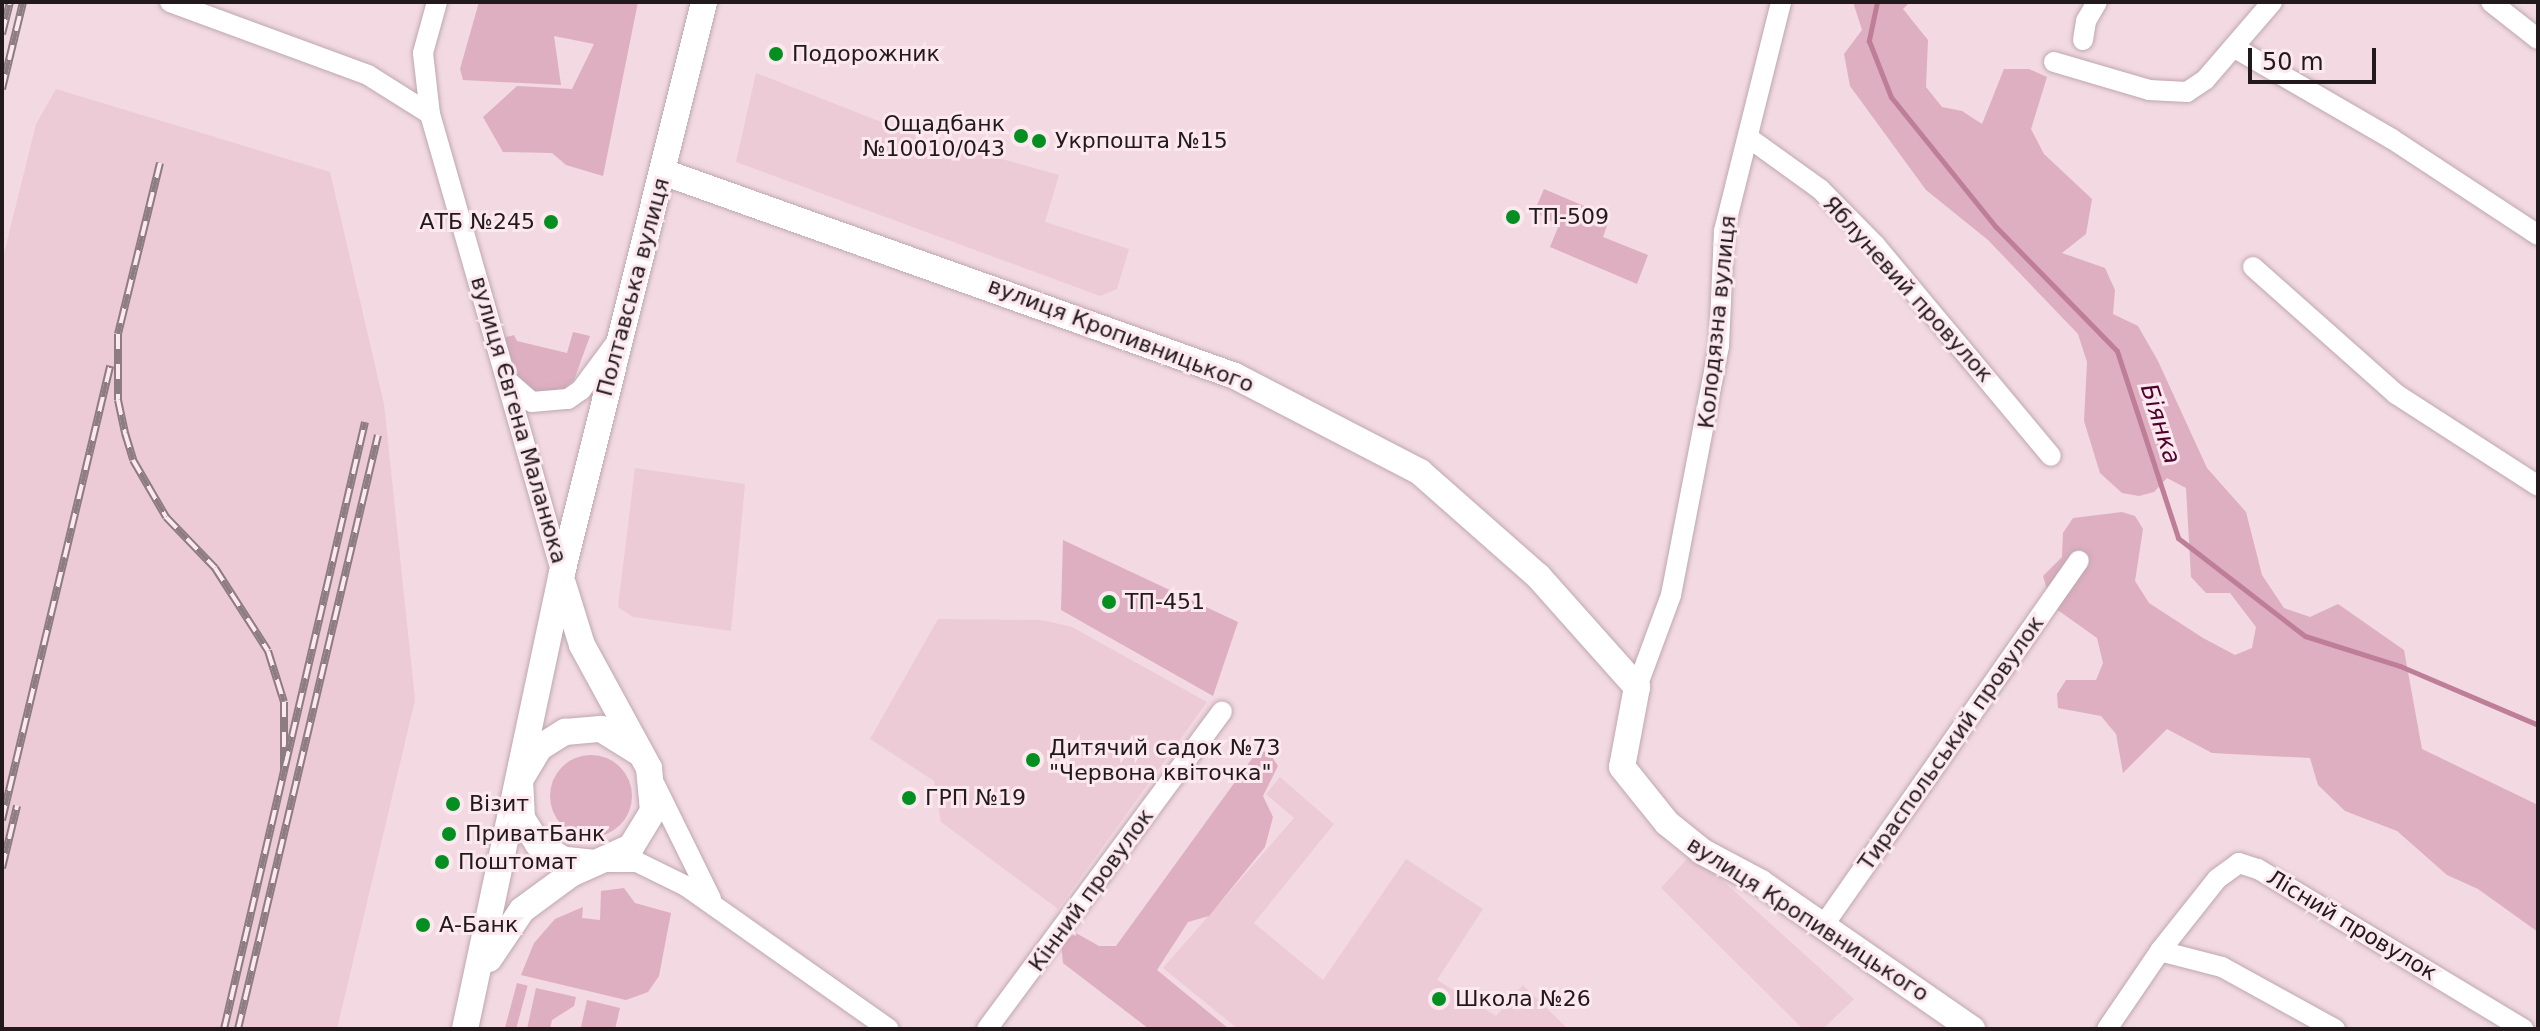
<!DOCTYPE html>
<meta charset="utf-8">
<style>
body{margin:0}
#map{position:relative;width:2540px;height:1031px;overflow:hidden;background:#f2d9e2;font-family:"DejaVu Sans",sans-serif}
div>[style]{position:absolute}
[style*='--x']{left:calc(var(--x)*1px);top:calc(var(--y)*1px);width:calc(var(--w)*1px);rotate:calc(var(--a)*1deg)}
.built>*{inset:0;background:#eccbd7}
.green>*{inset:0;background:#ddafc0;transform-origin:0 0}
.round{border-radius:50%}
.stream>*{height:5px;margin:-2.5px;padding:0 2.5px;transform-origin:2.5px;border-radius:2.5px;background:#bf7e98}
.roads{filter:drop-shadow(0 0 2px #bfa7b0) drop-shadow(0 0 2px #bfa7b0)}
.minor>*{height:20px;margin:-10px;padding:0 10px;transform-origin:10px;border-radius:10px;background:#fff}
.major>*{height:26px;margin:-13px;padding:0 13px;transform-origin:13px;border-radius:13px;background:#fff}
.rail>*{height:8px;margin-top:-4px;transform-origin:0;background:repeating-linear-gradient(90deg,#fce8ef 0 15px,#8d7c82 0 30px);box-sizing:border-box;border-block:2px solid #8d7c82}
.dots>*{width:22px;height:22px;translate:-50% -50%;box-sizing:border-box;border:4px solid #fce8ef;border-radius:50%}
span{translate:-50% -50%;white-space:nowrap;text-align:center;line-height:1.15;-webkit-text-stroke:6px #fce8ef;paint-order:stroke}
.poi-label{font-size:22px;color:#21191c}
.left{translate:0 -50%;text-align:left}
.right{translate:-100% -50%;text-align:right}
.street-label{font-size:22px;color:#21191c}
.water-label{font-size:24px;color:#50002c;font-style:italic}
.frame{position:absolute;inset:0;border:4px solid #21191c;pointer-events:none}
.scale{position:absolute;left:2248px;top:48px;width:128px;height:36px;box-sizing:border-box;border:4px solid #21191c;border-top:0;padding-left:10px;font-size:24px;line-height:28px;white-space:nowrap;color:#21191c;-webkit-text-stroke:6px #fce8ef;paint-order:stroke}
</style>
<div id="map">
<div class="built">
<i style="clip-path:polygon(756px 73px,912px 134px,1059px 175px,1045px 222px,1129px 249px,1117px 289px,1100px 296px,736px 162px)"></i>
<i style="clip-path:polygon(56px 89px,330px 172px,384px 404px,415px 700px,337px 1029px,2px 1029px,2px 262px,36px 124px)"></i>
<i style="clip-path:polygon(635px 468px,745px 484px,731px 631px,633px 617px,618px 607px)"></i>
<i style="clip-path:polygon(938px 619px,1042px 620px,1072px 627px,1207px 702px,1058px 909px,941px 822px,934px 781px,870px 739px)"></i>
<i style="clip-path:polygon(1280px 777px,1334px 824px,1254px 923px,1323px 980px,1406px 859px,1483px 909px,1437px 980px,1496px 1016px,1523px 985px,1568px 1029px,1238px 1029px,1163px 968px,1294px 818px,1266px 794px)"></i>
<i style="clip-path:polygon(1692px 853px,1854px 999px,1823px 1029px,1803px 1029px,1661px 888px)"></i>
</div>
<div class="green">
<i style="clip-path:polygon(479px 2px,638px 2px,603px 176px,566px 165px,552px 153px,503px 152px,483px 117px,517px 86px,572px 89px,594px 44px,554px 36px,561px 85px,463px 80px,460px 69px)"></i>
<i style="clip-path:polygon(1853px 2px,1910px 2px,1903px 9px,1928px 40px,1926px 87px,1942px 107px,1962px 111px,1982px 124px,2004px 69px,2029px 69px,2047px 77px,2031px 129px,2044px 154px,2092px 199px,2086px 234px,2062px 253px,2105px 268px,2115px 290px,2113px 314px,2138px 326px,2158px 361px,2207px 468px,2246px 512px,2262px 575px,2284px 608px,2310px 617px,2338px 604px,2404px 650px,2422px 749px,2538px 805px,2538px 932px,2478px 889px,2447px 875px,2397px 831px,2345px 811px,2318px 785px,2310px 758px,2212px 753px,2167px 729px,2123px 773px,2116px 734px,2101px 716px,2058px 708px,2057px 694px,2066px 680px,2096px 680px,2103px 663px,2097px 638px,2052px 606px,2043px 576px,2062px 557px,2063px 533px,2073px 518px,2122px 512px,2135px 516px,2143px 529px,2135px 581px,2149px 603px,2203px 638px,2235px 655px,2252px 648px,2256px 627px,2230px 593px,2206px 593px,2191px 577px,2186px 488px,2167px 478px,2154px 492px,2139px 496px,2122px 493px,2100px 473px,2084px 421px,2087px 362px,2078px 334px,1988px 240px,1926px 190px,1850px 86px,1844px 54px,1862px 30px)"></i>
<i style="clip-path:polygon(1544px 189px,1610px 217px,1603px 237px,1648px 255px,1637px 284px,1550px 247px,1559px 225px,1534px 212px)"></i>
<i style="clip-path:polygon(573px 332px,590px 336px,574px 380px,560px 393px,537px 396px,517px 381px,503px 338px,514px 335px,517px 341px,567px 353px)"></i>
<i style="clip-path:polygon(1063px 540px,1238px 622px,1213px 696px,1061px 610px)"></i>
<i style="clip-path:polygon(1268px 751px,1278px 766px,1263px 796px,1273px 817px,1265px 847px,1209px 916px,1188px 922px,1157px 970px,1229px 1029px,1149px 1029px,1063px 963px,1061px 944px,1076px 933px,1099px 946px,1116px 946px,1256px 753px)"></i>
<i class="round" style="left:550px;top:755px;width:82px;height:82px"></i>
<i style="clip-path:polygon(624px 888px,635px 903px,671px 913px,659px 976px,648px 992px,626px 1000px,521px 975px,534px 943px,555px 919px,583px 907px,582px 918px,600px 920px,601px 891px)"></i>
<i style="left:517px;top:983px;width:11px;height:47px;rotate:15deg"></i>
<i style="clip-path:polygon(536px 988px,576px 997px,574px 1006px,552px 1020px,550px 1029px,527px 1029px)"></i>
<i style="clip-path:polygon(587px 1000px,620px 1008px,615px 1029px,581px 1027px)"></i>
</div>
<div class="stream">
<i style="--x:1877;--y:2;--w:40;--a:102"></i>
<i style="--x:1869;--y:41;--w:60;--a:68.6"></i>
<i style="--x:1891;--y:97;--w:167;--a:51.1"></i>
<i style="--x:1996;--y:227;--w:173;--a:45.7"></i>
<i style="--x:2117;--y:351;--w:197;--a:71.9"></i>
<i style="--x:2178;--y:538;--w:160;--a:37.7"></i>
<i style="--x:2305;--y:636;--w:100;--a:17.5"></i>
<i style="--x:2400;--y:666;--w:150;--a:23.1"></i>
</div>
<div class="roads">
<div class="minor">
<i style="--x:170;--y:2;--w:211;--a:20.2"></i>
<i style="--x:368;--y:75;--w:73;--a:32.2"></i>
<i style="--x:437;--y:2;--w:53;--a:105.4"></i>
<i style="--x:423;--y:53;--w:61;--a:83.5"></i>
<i style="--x:430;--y:114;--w:478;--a:74"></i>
<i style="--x:2491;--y:2;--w:60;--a:38.2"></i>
<i style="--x:2083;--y:40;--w:19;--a:-81"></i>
<i style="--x:2086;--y:21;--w:22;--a:-60"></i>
<i style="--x:2235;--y:48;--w:181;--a:30.1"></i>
<i style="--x:2392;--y:139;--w:175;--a:33.3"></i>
<i style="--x:2054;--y:62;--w:99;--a:16.4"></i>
<i style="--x:2149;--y:90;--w:38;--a:3"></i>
<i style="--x:2187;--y:92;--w:22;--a:-34"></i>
<i style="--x:2205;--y:80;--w:103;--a:-49.3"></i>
<i style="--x:1749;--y:138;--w:87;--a:35.7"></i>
<i style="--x:1820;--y:189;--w:80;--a:45.5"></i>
<i style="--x:1876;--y:246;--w:273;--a:50.2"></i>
<i style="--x:2253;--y:267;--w:191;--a:41.6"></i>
<i style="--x:2396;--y:394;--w:169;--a:32.9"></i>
<i style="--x:510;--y:383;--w:29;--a:41"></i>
<i style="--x:532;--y:402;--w:36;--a:-5"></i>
<i style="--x:568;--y:399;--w:16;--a:-35"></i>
<i style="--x:581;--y:390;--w:57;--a:-53.5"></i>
<i style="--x:1637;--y:687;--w:98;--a:-69.7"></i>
<i style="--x:1671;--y:595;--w:254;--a:-79.1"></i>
<i style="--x:1719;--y:346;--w:115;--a:-87.5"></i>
<i style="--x:1724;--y:231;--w:236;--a:-76"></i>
<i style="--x:655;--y:785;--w:127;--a:63.8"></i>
<i style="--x:604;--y:862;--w:33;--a:0"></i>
<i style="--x:637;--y:862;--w:55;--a:26.1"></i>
<i style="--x:686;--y:886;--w:248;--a:35.2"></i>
<i style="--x:1823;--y:926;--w:446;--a:-55"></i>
<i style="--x:2160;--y:951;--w:64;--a:14.5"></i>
<i style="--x:2222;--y:967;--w:129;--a:28.8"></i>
<i style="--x:987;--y:1029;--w:395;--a:-53.5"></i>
<i style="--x:2107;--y:1029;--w:94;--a:-55.8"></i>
<i style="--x:2160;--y:951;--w:92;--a:-51.6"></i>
<i style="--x:2217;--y:879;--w:27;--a:-36"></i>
<i style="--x:2239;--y:863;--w:20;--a:18"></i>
<i style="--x:2258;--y:869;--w:310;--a:31.1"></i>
</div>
<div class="major">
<i style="--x:663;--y:172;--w:607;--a:19.63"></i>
<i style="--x:1235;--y:376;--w:208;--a:27.4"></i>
<i style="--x:1420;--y:472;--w:157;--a:41.4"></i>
<i style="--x:1538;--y:576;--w:149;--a:48.3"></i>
<i style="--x:1637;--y:687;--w:81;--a:100.6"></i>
<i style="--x:1622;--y:767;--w:72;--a:51.2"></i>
<i style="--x:1667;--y:823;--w:46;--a:38.9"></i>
<i style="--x:1703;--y:852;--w:66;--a:28.1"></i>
<i style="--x:1761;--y:883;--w:257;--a:34.7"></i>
<i style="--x:595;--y:863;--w:31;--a:-174"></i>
<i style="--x:564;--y:860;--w:31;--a:-148"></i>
<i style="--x:538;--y:844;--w:31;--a:-122"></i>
<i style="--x:522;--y:818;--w:38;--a:-93"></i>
<i style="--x:520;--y:780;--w:37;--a:-59"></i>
<i style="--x:539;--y:748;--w:31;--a:-32"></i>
<i style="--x:565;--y:732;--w:36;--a:-5"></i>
<i style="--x:601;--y:729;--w:44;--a:31.9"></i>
<i style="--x:489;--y:959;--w:59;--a:-56"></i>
<i style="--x:522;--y:910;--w:61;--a:-36.3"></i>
<i style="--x:571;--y:874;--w:66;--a:-24.2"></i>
<i style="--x:631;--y:847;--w:42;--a:-58.6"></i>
<i style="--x:653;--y:811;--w:43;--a:-95.3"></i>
<i style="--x:649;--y:768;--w:140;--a:-118.6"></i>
<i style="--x:582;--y:645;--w:64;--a:-107.3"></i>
<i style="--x:465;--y:1029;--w:466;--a:-78"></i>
<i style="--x:562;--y:573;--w:588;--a:-76.03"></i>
</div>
</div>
<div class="rail">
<i style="--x:2;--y:34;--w:33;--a:-76"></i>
<i style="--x:2;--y:89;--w:89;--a:-76.4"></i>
<i style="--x:160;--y:163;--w:176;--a:103.8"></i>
<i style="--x:118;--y:334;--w:66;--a:90"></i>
<i style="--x:118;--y:400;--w:34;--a:78"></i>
<i style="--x:125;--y:433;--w:28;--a:73"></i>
<i style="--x:133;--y:460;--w:66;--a:59.9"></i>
<i style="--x:166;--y:517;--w:71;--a:46.1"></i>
<i style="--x:215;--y:568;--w:98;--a:57.4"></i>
<i style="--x:268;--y:651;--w:53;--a:72.6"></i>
<i style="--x:284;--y:702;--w:69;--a:90"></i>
<i style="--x:2;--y:820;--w:467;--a:-76.6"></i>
<i style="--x:2;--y:868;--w:64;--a:-76.4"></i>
<i style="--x:224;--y:1029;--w:623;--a:-76.92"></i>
<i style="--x:238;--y:1029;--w:610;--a:-76.74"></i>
</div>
<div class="dots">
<i style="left:776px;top:54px;background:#048f20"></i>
<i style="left:1021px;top:136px;background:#048f20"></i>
<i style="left:1039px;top:141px;background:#048f20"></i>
<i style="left:1513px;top:217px;background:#048f20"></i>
<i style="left:551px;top:222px;background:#048f20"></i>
<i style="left:1109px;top:602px;background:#048f20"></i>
<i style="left:1033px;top:760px;background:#048f20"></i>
<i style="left:909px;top:798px;background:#048f20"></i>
<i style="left:453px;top:804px;background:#048f20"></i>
<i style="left:449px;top:834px;background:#048f20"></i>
<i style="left:442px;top:862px;background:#048f20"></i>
<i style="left:423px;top:925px;background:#048f20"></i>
<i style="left:1439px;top:999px;background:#048f20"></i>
</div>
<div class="poi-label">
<span class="left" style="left:792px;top:54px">Подорожник</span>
<span class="right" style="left:1005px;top:136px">Ощадбанк<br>№10010/043</span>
<span class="left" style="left:1055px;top:141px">Укрпошта №15</span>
<span class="left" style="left:1529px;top:217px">ТП-509</span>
<span class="right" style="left:535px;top:222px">АТБ №245</span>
<span class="left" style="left:1125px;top:602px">ТП-451</span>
<span class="left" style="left:1049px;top:760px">Дитячий садок №73<br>"Червона квіточка"</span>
<span class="left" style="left:925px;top:798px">ГРП №19</span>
<span class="left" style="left:469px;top:804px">Візит</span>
<span class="left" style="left:465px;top:834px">ПриватБанк</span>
<span class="left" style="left:458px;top:862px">Поштомат</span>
<span class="left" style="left:439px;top:925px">А-Банк</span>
<span class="left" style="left:1455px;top:999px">Школа №26</span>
</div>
<div class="street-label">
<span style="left:633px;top:287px;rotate:-75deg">Полтавська вулиця</span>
<span style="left:1908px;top:289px;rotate:48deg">Яблуневий провулок</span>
<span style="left:1717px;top:322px;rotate:-84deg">Колодязна вулиця</span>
<span style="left:1121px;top:335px;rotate:21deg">вулиця Кропивницького</span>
<span style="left:519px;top:420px;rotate:74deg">вулиця Євгена Маланюка</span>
<span style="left:1951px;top:743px;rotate:-55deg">Тираспольський провулок</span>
<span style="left:1091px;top:890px;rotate:-54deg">Кінний провулок</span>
<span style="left:1808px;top:919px;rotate:33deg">вулиця Кропивницького</span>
<span style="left:2352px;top:925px;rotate:31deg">Лісний провулок</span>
</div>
<div class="water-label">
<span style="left:2160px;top:424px;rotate:72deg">Біянка</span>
</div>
<div class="frame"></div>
<div class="scale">50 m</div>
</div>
